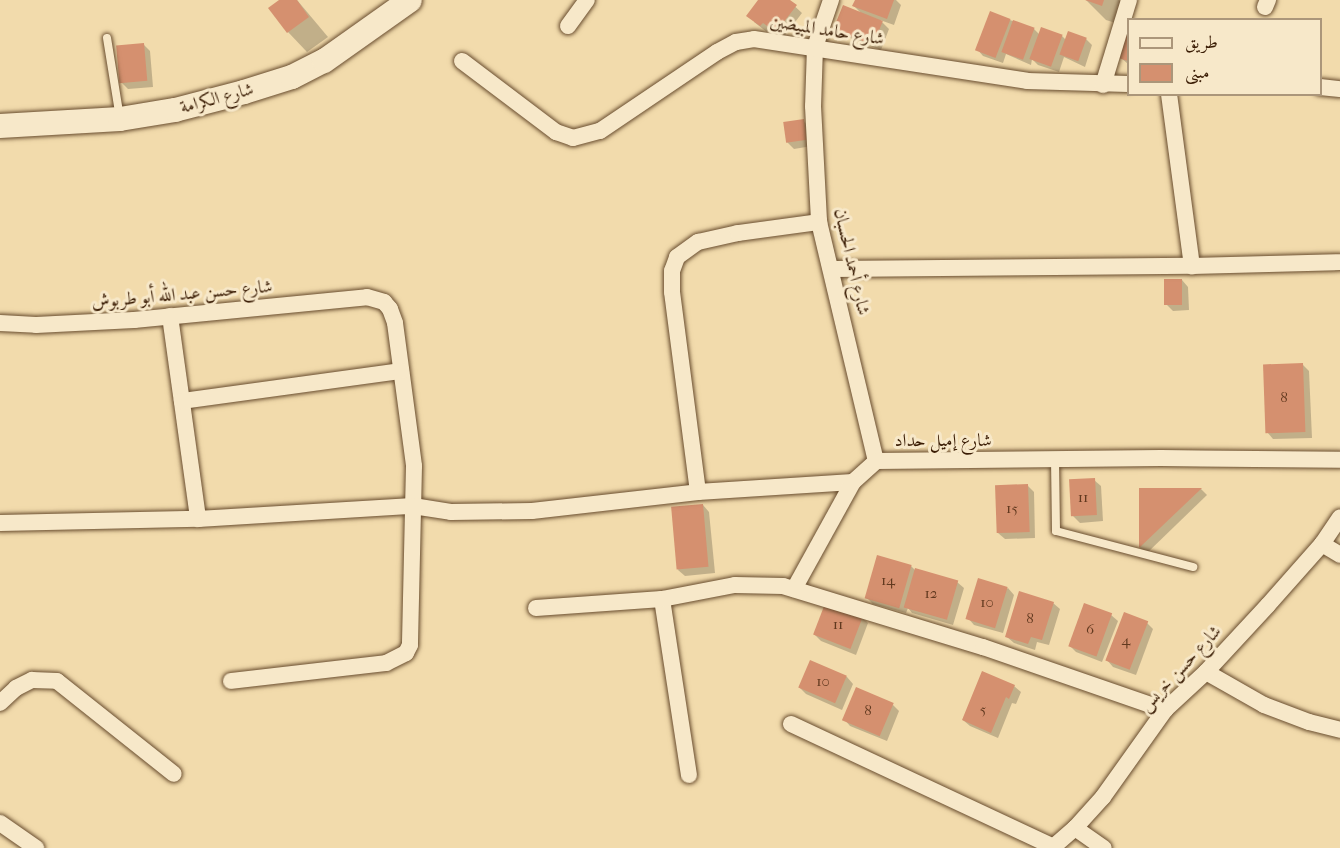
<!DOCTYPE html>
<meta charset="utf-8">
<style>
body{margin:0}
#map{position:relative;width:1340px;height:848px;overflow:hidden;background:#f2dbac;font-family:"IM FELL French Canon",Amiri,serif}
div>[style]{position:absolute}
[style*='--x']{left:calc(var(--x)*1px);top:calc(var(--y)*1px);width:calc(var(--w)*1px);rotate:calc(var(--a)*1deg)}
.shadow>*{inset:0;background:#0003}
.building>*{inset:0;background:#d5906f;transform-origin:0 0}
.roads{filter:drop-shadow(0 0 2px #684c2e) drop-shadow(0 0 2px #684c2e)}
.lane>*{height:8px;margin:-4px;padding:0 4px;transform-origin:4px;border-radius:4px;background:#f7e8c9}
.street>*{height:16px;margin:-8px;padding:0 8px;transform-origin:8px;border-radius:8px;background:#f7e8c9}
.secondary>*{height:24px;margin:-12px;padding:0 12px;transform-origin:12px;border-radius:12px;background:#f7e8c9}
span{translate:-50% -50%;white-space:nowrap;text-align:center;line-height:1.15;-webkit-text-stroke:6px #f7e8c9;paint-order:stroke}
.number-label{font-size:15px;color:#61391f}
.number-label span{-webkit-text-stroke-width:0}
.street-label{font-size:18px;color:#3a1c04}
.legend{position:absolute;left:1127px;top:18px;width:195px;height:78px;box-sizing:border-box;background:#f7e8c9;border:2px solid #ab967a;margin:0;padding:8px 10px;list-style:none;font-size:18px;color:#3a1c04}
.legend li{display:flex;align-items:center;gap:12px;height:30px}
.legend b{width:30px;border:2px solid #ab967a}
</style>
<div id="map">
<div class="shadow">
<i style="clip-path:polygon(282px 0,297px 0,328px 37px,307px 52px,288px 32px)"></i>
<i style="clip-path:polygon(760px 0,788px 0,802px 13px,783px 38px,770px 28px,767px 32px,754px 22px)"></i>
<i style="clip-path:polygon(856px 0,896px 0,901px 5px,894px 25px,880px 20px,889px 29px,881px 50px,842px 35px,836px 28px,863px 15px,854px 6px)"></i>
<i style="clip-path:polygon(1086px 0,1119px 0,1123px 5px,1122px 25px,1106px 20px)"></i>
<i style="clip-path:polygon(1010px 20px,1034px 29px,1040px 35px,1062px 36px,1066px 40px,1086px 39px,1092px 45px,1085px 67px,1064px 57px,1059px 72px,1038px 65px,1032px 59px,1031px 65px,1006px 54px,1003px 63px,983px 56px,977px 49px)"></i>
<i style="clip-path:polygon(1128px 29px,1128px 64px,1120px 57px)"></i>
<i style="clip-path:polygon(143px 44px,150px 51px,153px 87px,128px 89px,122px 83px)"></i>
<i style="clip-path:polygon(803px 121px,810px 127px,812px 146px,794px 149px,787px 142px)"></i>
<i style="clip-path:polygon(1182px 280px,1188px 287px,1189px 310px,1173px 311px,1166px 304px)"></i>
<i style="clip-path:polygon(1303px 365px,1309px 371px,1312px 438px,1273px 439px,1267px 432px)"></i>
<i style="clip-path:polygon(1094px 480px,1101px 486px,1103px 521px,1080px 523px,1073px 516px)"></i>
<i style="clip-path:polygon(1027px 485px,1034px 492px,1035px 538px,1005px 539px,998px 533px)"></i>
<i style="clip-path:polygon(1141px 489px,1201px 489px,1207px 495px,1146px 554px,1140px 548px)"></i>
<i style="clip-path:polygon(703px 505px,709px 512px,715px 573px,685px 576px,678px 570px)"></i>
<i style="clip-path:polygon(911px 566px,916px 571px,957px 582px,964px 588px,953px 625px,912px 613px,908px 608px,906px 613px,873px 604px,866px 597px)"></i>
<i style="clip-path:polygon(1008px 588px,1014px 595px,1003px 633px,974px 625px,968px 618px)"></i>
<i style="clip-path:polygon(1053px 603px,1060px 609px,1049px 645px,1037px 642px,1035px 650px,1014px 643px,1007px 637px)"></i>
<i style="clip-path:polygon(1111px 615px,1118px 621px,1102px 662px,1076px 652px,1070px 646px)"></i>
<i style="clip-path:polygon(862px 617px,868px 623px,856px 655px,821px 641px,815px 635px)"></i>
<i style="clip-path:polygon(1147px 623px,1153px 629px,1136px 675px,1113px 667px,1107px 660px)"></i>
<i style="clip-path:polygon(811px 662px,847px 677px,853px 684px,842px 710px,806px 694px,800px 688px)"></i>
<i style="clip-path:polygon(1014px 686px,1021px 692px,1016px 704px,1012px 703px,998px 738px,970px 726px,963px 720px)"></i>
<i style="clip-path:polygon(893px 705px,899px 711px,887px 741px,850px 726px,844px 719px)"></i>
</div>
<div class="building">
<i style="clip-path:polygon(279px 0,297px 0,309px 17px,287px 33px,268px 8px)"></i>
<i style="clip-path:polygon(758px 0,790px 0,797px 5px,776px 32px,763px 23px,760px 26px,746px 16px)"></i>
<i style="clip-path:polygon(855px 0,894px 0,887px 19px,852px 6px)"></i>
<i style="clip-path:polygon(1085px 0,1104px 0,1102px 6px)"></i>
<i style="left:843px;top:5px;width:43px;height:26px;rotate:22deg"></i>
<i style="left:990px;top:11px;width:22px;height:42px;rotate:21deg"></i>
<i style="left:1013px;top:20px;width:23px;height:34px;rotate:20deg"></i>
<i style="clip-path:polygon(1128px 26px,1128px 61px,1118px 58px)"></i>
<i style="left:1041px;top:27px;width:23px;height:34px;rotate:20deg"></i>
<i style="left:1068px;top:31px;width:20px;height:25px;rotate:20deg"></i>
<i style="left:144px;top:43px;width:38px;height:28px;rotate:85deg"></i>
<i style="left:804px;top:119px;width:21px;height:21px;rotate:82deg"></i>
<i style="left:1164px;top:279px;width:18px;height:26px"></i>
<i style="left:1303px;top:363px;width:69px;height:40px;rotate:88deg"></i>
<i style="left:1095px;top:478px;width:37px;height:26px;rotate:87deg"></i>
<i style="left:1028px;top:484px;width:48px;height:33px;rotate:88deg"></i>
<i style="clip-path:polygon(1139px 488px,1202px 488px,1139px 548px)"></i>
<i style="left:703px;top:504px;width:63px;height:32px;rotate:85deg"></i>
<i style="left:877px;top:555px;width:36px;height:45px;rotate:16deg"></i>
<i style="left:915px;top:568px;width:45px;height:41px;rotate:16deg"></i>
<i style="left:978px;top:578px;width:31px;height:43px;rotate:17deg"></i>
<i style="clip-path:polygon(1019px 591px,1054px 602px,1042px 640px,1031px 637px,1028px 644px,1005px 637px)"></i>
<i style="left:826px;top:601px;width:40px;height:36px;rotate:21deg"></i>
<i style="left:1084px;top:603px;width:30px;height:46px;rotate:20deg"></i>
<i style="left:1124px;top:612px;width:26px;height:52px;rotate:21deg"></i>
<i style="left:810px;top:660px;width:40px;height:30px;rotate:23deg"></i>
<i style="clip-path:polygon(982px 671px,1015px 685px,1009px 699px,1006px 697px,991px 733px,962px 720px)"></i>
<i style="left:856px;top:687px;width:41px;height:36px;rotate:23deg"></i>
</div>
<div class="roads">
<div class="lane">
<i style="--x:107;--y:38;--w:81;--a:80.8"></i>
<i style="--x:1055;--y:459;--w:72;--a:89.2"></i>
<i style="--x:1056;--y:531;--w:142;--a:14.7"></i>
</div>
<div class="street">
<i style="--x:831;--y:0;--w:50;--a:108.8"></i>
<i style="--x:815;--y:47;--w:59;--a:91.9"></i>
<i style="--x:813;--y:106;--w:116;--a:87"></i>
<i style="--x:819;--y:222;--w:246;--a:76.6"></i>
<i style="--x:1265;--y:7;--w:8;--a:-67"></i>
<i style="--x:568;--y:26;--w:32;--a:-54"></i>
<i style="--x:462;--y:61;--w:118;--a:37.1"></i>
<i style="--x:556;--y:132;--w:18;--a:19"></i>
<i style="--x:573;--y:138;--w:28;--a:-15"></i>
<i style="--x:600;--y:131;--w:141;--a:-34"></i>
<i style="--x:717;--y:52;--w:21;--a:-28"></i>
<i style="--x:736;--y:42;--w:18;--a:-9"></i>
<i style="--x:754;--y:39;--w:276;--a:8.7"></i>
<i style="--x:1027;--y:81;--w:101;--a:1.7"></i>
<i style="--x:1103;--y:85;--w:89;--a:-73"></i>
<i style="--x:1320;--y:87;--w:20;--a:6"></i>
<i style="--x:1169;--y:94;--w:174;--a:82.4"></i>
<i style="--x:833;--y:269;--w:359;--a:-0.5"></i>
<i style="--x:1192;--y:266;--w:148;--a:-1.5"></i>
<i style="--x:170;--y:316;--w:205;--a:82.1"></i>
<i style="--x:0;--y:323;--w:36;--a:3"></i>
<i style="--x:36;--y:325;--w:98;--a:-2.9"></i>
<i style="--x:134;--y:320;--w:234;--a:-5.6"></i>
<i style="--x:367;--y:297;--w:18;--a:16"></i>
<i style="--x:384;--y:302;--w:9;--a:49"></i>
<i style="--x:390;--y:309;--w:15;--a:70"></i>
<i style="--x:395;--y:323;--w:144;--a:82.4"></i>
<i style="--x:414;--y:466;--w:179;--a:91.3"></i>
<i style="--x:410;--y:645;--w:9;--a:117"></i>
<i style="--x:406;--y:653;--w:22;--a:153"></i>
<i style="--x:386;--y:663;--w:156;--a:173.4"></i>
<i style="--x:182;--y:401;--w:221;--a:-7.8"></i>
<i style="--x:698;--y:492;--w:202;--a:-97.4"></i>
<i style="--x:672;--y:292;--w:21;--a:-90"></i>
<i style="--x:672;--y:271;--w:15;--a:-70"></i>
<i style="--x:677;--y:257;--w:26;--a:-36"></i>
<i style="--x:698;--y:242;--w:41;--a:-12.7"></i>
<i style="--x:738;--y:233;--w:82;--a:-7.7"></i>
<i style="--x:0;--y:523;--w:198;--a:-1.2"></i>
<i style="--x:198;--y:519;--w:215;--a:-3.5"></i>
<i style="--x:413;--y:506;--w:38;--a:9"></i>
<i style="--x:451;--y:512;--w:81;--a:-0.7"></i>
<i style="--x:532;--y:511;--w:167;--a:-6.5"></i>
<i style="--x:698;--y:492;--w:155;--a:-3.7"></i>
<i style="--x:853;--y:482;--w:31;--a:-42"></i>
<i style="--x:876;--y:461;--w:285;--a:-0.6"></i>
<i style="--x:1161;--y:458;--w:179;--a:0.6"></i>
<i style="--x:1322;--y:544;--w:21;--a:31"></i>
<i style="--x:794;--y:589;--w:122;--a:-61.1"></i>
<i style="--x:662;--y:599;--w:178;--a:81.3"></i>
<i style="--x:536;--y:608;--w:126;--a:-4.1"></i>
<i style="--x:662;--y:599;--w:74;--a:-10.9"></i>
<i style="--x:735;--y:585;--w:48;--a:1.2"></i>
<i style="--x:783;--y:586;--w:209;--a:17"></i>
<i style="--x:983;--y:647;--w:193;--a:19.1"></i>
<i style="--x:1206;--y:672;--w:67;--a:29.6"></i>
<i style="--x:1264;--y:705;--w:48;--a:20.7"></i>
<i style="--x:1309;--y:722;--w:32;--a:14"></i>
<i style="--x:0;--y:703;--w:22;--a:-43"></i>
<i style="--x:16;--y:688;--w:18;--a:-27"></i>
<i style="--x:32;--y:680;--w:25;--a:2"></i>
<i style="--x:57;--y:681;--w:149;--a:38.5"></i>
<i style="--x:791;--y:724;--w:289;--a:25.1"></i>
<i style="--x:0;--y:823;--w:44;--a:34.8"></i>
<i style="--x:1075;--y:828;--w:35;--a:35"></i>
<i style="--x:1052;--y:848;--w:30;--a:-41"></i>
<i style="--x:1075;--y:828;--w:42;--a:-47.9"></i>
<i style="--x:1103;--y:797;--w:107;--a:-54.5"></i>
<i style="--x:1165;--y:710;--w:56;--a:-42.8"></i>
<i style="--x:1206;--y:672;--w:91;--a:-47.2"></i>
<i style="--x:1268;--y:605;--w:81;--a:-48.5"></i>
<i style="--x:1322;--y:544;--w:32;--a:-56"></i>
</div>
<div class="secondary">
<i style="--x:0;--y:126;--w:120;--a:-3.3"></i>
<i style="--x:120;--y:119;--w:56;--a:-9.3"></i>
<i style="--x:175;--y:110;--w:71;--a:-14.6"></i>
<i style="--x:244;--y:92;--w:50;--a:-17.4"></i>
<i style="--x:292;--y:77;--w:36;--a:-27"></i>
<i style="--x:324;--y:61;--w:105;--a:-35.3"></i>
</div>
</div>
<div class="number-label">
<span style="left:1284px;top:398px">8</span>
<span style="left:1083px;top:498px">11</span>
<span style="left:1012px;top:509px">15</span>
<span style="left:888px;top:581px">14</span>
<span style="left:931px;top:594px">12</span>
<span style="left:987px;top:603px">10</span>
<span style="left:1030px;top:619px">8</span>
<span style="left:838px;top:625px">11</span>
<span style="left:1090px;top:630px">6</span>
<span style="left:1126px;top:641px">4</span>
<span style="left:823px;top:682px">10</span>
<span style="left:983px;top:710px">5</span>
<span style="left:868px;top:711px">8</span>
</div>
<div class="street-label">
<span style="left:827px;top:31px;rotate:9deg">شارع حامد المبيضين</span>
<span style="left:217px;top:99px;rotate:-15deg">شارع الكرامة</span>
<span style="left:851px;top:262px;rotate:77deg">شارع أحمد الحسبان</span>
<span style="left:182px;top:295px;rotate:-5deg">شارع حسن عبد الله أبو طربوش</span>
<span style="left:943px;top:441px">شارع إميل حداد</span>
<span style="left:1181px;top:669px;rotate:-47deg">شارع حسن خريس</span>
</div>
<ul class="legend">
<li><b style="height:8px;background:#f7e8c9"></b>طريق</li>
<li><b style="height:16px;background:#d5906f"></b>مبنى</li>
</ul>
</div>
